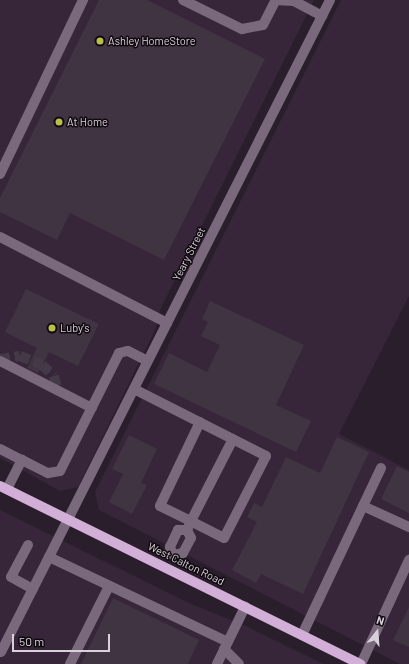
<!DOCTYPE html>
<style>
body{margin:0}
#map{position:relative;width:409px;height:664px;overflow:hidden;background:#2a1e2c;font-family:Barlow,sans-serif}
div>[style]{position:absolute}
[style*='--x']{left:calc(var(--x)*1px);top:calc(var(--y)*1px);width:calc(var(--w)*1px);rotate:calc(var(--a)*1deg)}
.built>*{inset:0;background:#372639}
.building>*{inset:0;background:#403342}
.minor-tunnel>*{height:10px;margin-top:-5px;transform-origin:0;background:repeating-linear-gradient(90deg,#443946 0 10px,transparent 0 15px)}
.minor>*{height:10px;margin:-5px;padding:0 5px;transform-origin:5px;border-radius:5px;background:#7a697c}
.major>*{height:10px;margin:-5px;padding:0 5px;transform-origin:5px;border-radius:5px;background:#d2afd6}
.dots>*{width:11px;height:11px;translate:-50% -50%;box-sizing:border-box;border:2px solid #100a10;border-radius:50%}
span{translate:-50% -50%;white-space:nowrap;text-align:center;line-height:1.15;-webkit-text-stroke:3px #100a10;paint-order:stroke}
.poi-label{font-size:11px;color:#d9d1da}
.left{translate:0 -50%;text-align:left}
.street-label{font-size:11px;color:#d9d1da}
.north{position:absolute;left:357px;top:612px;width:40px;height:40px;-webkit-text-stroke:3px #100a10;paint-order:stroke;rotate:17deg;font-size:11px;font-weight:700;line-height:16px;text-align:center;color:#d9d1da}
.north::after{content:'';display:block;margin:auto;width:14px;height:18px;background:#d9d1da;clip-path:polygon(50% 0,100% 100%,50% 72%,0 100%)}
.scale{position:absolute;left:12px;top:634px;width:98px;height:18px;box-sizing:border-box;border:2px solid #d9d1da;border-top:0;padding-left:5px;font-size:12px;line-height:14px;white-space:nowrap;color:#d9d1da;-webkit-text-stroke:3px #100a10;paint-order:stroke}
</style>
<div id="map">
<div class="built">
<i style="clip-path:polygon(0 0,314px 0,160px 310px,155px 330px,78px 487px,60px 491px,0 458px)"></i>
<i style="clip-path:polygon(341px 0,409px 0,409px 296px,339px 434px,409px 470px,409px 664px,400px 664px,99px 510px,95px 492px)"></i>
<i style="clip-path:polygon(0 510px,191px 604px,246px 626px,323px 664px,0 664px)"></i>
</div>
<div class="building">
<i style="clip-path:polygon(99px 0,147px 0,265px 59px,164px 260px,70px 213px,57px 240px,0 212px,0 198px)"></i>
<i style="clip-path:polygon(26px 289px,99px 324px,78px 366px,49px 352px,38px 373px,27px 368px,37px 348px,5px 332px)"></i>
<i style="clip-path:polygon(210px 301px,304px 345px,276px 405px,311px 421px,296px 452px,154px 384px,169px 353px,207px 372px,220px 345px,201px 336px,208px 322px,202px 319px)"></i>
<i style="clip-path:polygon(129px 435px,157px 449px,141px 483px,147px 485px,132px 514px,109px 502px,123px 474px,112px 469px)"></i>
<i style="clip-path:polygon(337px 437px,369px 452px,303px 594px,261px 574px,256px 583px,232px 570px,257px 522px,247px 517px,254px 503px,262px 507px,286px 457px,320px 473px)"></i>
<i style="clip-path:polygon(397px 466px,409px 472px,409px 513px,381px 499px)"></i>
<i style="clip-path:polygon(113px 598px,199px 640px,188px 664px,81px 664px)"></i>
<i style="clip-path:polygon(409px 607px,409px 647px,393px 640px)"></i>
</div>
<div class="minor-tunnel">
<i style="--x:0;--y:359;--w:20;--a:-9"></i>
<i style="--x:20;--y:356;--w:24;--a:22"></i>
<i style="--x:42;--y:365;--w:16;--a:43"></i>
<i style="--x:54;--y:376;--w:16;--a:75"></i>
</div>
<div class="minor">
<i style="--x:183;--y:0;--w:66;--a:26.2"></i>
<i style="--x:242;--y:29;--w:21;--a:-11"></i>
<i style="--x:263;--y:25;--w:28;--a:-63"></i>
<i style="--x:275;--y:0;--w:19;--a:3"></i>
<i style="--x:294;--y:1;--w:32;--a:28"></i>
<i style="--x:0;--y:174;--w:193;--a:-64.5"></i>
<i style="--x:0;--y:237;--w:188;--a:27.2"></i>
<i style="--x:0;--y:361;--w:103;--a:27.1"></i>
<i style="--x:134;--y:389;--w:148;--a:26.9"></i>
<i style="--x:266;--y:456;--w:92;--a:117.1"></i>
<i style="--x:224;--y:538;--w:37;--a:-153"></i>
<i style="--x:191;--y:521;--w:10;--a:114"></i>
<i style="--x:200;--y:422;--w:93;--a:115.5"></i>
<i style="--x:160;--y:506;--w:34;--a:26"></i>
<i style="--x:191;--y:521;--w:92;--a:-62.9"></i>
<i style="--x:0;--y:449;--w:25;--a:27"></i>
<i style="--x:381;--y:468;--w:42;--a:115.3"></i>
<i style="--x:363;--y:506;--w:51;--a:24.5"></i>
<i style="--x:7;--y:489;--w:33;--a:-63"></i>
<i style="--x:22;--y:460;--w:29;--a:27"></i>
<i style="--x:48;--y:473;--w:12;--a:-9"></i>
<i style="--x:60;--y:471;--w:132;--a:-63.4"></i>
<i style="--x:119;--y:353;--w:9;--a:-13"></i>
<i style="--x:128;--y:351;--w:22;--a:27"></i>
<i style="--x:28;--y:545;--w:36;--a:118"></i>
<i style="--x:11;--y:577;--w:25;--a:29"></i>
<i style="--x:173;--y:555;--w:9;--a:-111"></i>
<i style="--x:170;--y:547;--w:19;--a:-65"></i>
<i style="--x:178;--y:530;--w:9;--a:0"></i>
<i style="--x:173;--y:555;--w:10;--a:-11"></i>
<i style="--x:183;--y:553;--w:17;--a:-62"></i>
<i style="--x:191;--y:538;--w:9;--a:-117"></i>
<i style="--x:49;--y:557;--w:198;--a:25.4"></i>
<i style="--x:302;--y:635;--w:143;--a:-64.7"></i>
<i style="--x:224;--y:649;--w:21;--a:45"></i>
<i style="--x:1;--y:652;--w:730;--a:-63.22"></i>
<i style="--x:70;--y:664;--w:87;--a:-63.4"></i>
<i style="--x:217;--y:664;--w:64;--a:-63.8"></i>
<i style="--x:361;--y:664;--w:115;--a:-65.2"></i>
</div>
<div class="major">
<i style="--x:0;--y:486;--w:402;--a:26.3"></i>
</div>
<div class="dots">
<i style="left:100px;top:41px;background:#b8c147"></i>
<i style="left:59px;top:122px;background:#b8c147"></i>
<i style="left:52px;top:328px;background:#b8c147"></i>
</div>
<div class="poi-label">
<span class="left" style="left:108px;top:41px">Ashley HomeStore</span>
<span class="left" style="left:67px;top:122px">At Home</span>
<span class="left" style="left:60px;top:328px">Luby's</span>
</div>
<div class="street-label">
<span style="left:189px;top:254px;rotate:-63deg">Yeary Street</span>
<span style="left:186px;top:564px;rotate:26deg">West Calton Road</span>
</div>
<div class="north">N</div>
<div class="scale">50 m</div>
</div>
